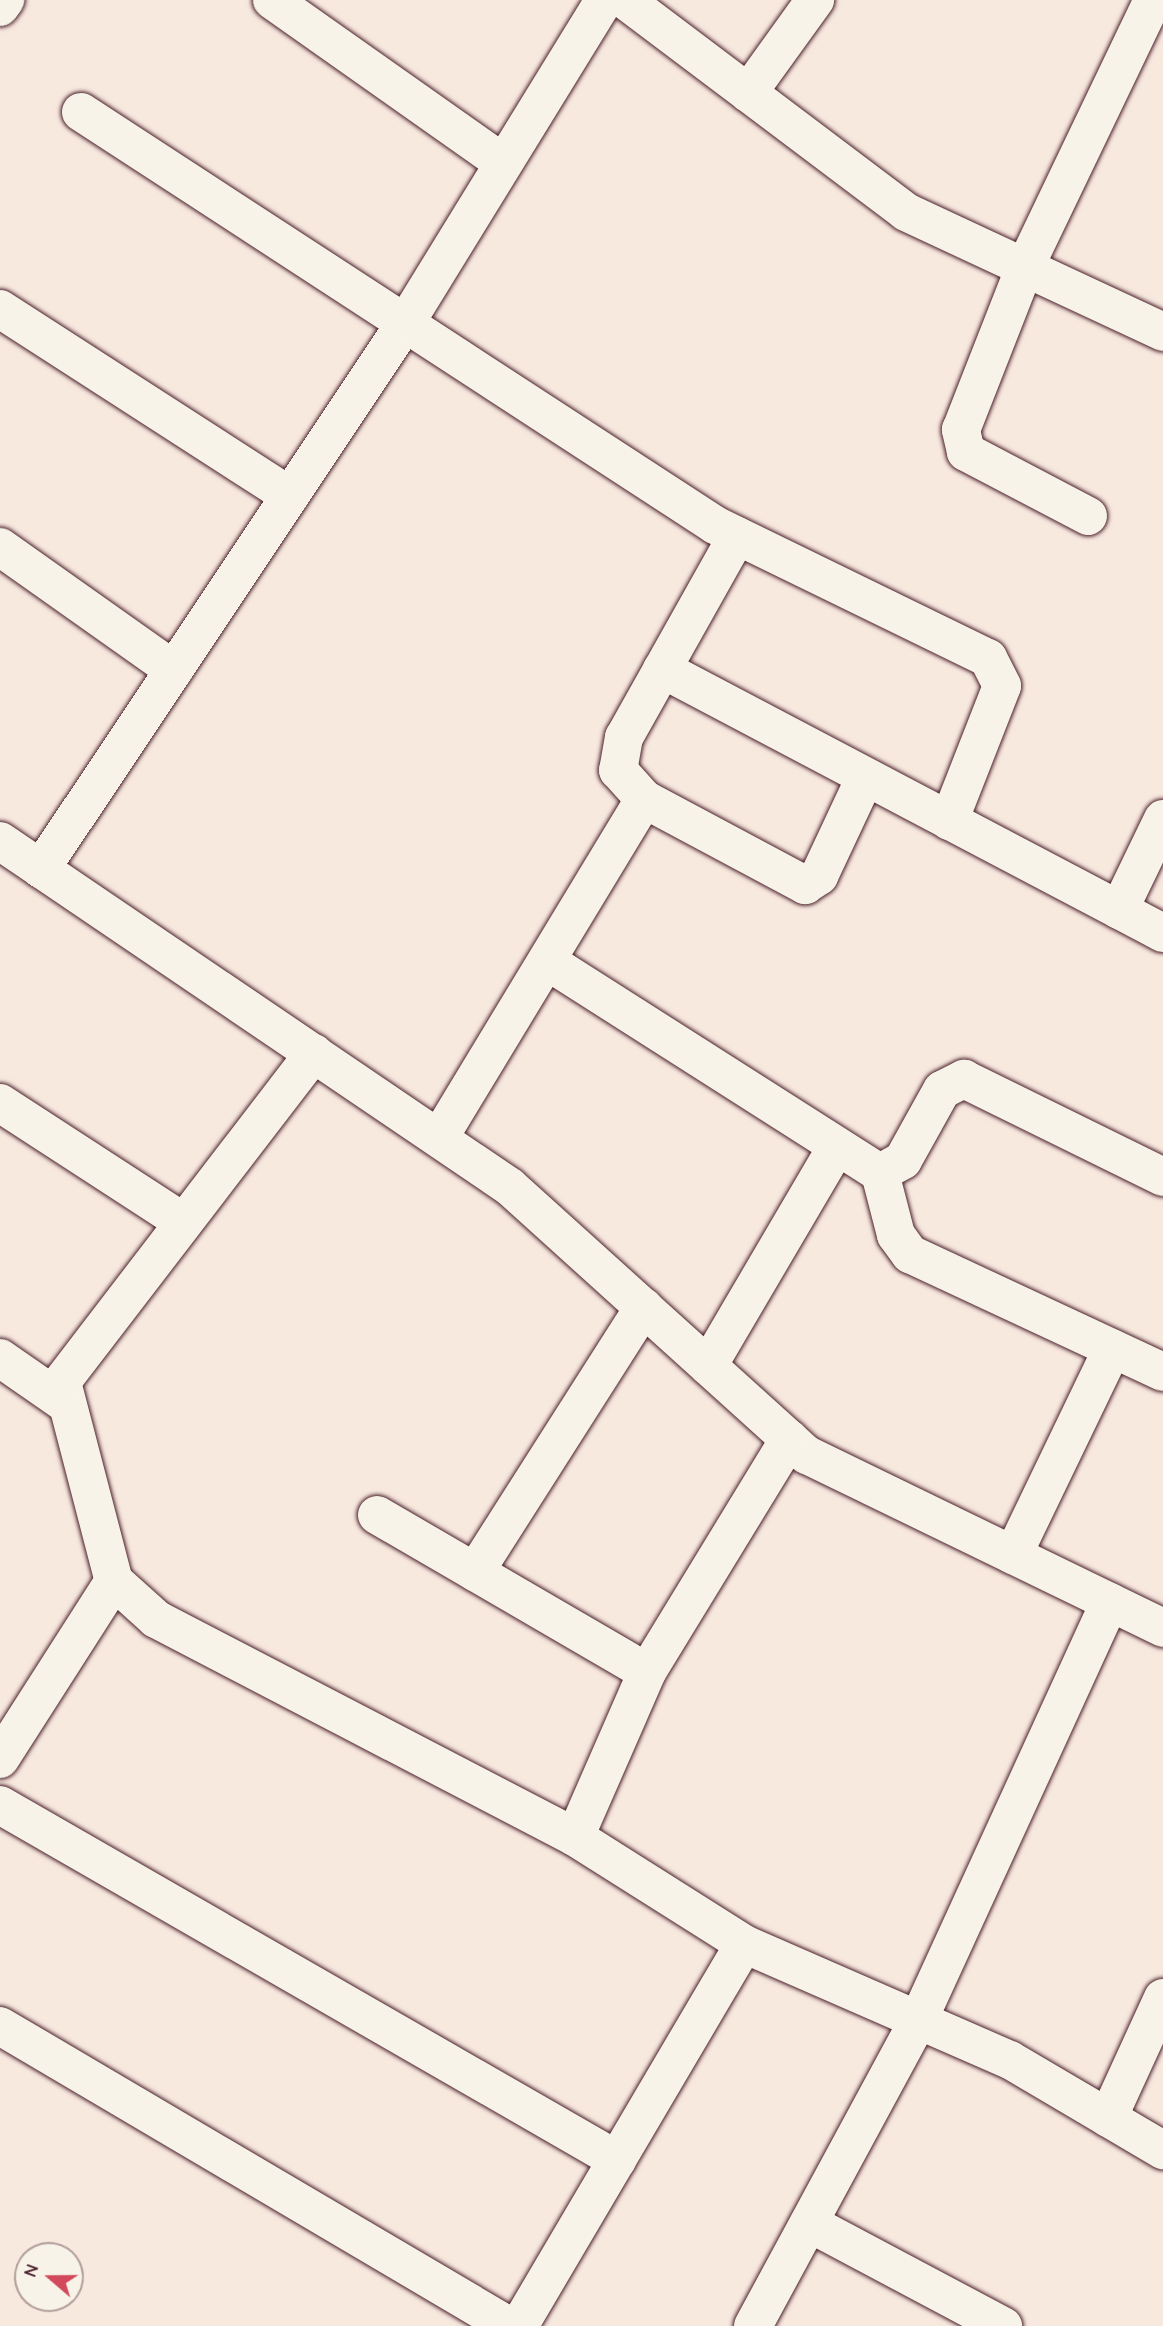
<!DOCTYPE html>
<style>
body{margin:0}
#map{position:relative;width:1163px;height:2326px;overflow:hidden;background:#f8e9df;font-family:"Comic Neue",sans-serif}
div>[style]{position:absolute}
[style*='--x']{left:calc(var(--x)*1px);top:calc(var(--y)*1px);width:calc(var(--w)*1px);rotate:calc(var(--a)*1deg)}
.roads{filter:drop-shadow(0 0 2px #4a1f2b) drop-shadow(0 0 2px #4a1f2b)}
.minor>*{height:38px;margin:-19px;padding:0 19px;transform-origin:19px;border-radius:19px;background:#f7f3e8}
span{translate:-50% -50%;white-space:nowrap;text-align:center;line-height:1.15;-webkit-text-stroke:5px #f7f3e8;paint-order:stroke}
.north{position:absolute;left:14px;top:2242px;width:70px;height:70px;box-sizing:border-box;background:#f7f3e8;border:2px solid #b29e9c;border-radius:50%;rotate:290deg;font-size:19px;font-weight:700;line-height:28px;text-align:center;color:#4a1f2b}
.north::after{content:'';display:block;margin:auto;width:24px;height:32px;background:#d1495b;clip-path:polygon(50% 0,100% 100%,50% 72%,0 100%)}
</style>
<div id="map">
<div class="roads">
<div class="minor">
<i style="--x:272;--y:0;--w:283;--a:35.2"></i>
<i style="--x:625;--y:0;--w:352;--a:37"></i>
<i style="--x:906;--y:212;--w:284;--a:25"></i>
<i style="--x:0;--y:7;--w:9;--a:-54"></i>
<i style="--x:748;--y:93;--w:115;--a:-54.2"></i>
<i style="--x:81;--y:112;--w:757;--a:33.08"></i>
<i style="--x:715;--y:525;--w:304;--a:26"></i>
<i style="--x:988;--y:658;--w:31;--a:63"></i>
<i style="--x:1002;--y:686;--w:145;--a:111.4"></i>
<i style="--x:0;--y:309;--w:345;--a:32.8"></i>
<i style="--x:1088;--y:516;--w:138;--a:-152.3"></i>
<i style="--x:966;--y:452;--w:23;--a:-103"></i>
<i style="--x:961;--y:430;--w:175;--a:-68.6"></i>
<i style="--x:1025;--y:267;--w:296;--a:-64.4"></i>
<i style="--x:737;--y:536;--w:231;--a:119.3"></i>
<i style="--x:624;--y:737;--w:34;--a:100"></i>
<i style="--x:618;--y:770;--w:39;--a:48"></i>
<i style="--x:644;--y:799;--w:183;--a:28.1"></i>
<i style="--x:805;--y:885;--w:17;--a:-33"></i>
<i style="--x:819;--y:876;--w:108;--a:-64.9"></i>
<i style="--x:0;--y:547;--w:213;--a:35.3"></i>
<i style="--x:662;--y:669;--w:566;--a:27.79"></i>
<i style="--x:0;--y:841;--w:616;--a:34.15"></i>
<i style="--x:510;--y:1187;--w:400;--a:42.1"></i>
<i style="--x:807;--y:1455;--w:396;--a:25.9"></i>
<i style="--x:41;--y:869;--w:661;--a:-56.29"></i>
<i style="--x:408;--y:319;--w:374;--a:-58.4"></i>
<i style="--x:1119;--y:910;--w:101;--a:-64.2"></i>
<i style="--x:547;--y:961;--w:395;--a:32.5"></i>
<i style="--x:880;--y:1173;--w:26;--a:-29"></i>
<i style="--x:903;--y:1160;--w:80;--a:-60.9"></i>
<i style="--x:942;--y:1090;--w:25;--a:-27"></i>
<i style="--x:964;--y:1079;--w:222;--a:26.2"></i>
<i style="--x:314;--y:1053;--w:414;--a:127.5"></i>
<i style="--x:62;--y:1382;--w:206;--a:75.4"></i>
<i style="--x:114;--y:1581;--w:57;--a:42.1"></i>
<i style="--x:156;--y:1619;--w:472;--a:27.5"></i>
<i style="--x:575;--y:1837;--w:200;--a:32.3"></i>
<i style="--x:744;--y:1944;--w:290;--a:23.6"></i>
<i style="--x:1010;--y:2060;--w:178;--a:30.5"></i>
<i style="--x:0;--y:1103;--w:218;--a:33"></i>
<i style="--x:439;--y:1138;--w:396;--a:-58.8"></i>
<i style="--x:880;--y:1173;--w:64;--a:75.5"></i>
<i style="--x:896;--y:1235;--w:24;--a:54"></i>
<i style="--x:910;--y:1254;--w:279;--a:25"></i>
<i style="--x:0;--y:1358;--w:75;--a:34.7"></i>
<i style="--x:708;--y:1366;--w:253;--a:-59.6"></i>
<i style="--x:377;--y:1515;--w:312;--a:30.2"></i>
<i style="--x:1013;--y:1555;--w:229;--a:-64.3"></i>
<i style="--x:475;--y:1572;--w:314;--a:-57.5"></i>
<i style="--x:0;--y:1759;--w:211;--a:-57.4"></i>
<i style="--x:0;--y:1805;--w:712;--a:29.91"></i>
<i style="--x:575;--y:1837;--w:180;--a:-66.4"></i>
<i style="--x:647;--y:1672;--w:273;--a:-58.6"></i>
<i style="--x:0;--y:2026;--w:591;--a:30.51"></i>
<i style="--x:1108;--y:2118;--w:132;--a:-65.4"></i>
<i style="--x:809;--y:2223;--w:220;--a:28"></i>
<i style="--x:519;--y:2326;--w:443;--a:-59.5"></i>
<i style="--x:753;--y:2326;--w:345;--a:-61.6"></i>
<i style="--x:917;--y:2023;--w:463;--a:-65.4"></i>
</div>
</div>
<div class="north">N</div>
</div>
